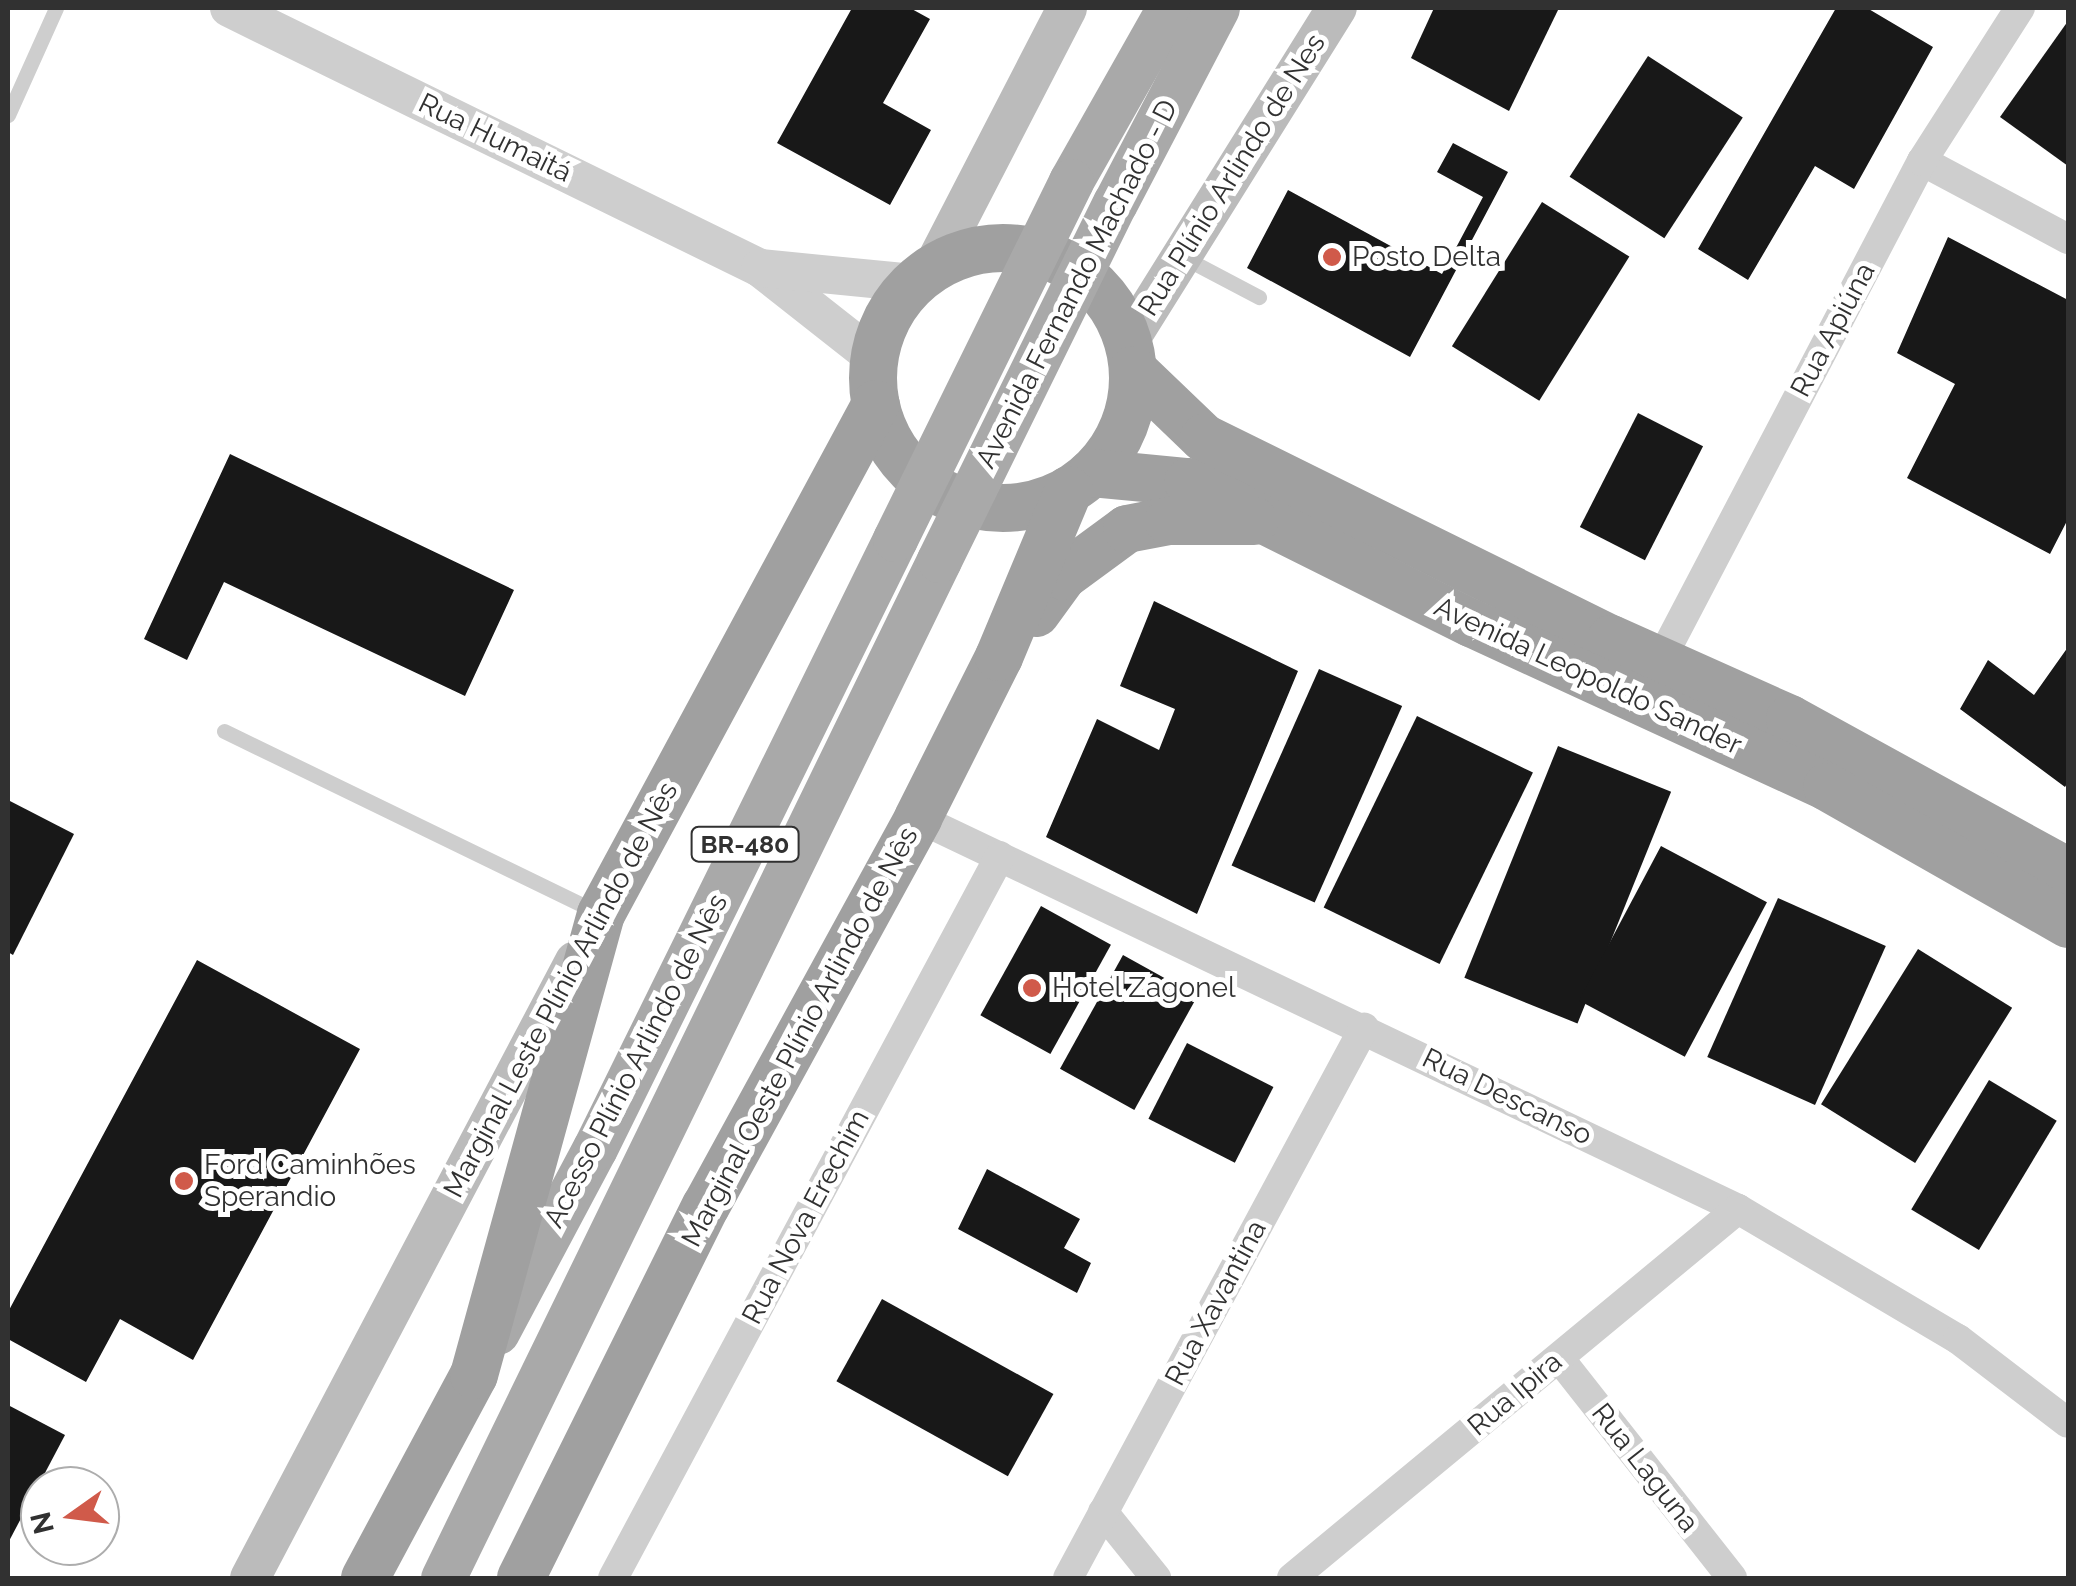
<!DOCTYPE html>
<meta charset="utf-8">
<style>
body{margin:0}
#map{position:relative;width:2076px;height:1586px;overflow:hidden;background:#fff;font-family:Raleway,sans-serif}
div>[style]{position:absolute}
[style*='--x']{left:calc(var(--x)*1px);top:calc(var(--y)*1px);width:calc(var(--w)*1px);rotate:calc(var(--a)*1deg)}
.building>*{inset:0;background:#181818;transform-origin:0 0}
.service>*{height:15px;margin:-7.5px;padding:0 7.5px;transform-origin:7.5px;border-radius:7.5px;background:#cecece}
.minor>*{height:30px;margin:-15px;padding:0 15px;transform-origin:15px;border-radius:15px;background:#cecece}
.tertiary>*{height:38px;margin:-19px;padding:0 19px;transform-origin:19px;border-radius:19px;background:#cecece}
.secondary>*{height:40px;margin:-20px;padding:0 20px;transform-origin:20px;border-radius:20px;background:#bbb}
.primary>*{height:45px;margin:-22.5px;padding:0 22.5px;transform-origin:22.5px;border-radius:22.5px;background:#a9a9a9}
.trunk>*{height:48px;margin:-24px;padding:0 24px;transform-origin:24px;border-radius:24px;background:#a0a0a0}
.trunk>.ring{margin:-24px;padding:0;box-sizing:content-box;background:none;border:48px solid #a0a0a0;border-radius:50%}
.primary-bridge>*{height:45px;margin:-22.5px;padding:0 22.5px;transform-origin:22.5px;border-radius:22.5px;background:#a9a9a9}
.dots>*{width:28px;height:28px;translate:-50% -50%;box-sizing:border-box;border:5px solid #fff;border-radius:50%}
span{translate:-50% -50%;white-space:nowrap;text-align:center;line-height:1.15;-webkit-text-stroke:10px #fff;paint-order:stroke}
.shield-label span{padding:2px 8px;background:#fff;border:2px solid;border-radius:8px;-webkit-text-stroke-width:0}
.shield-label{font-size:25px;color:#313131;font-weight:700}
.street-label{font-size:28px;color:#313131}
.poi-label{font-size:28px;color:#313131}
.left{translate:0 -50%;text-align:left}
.frame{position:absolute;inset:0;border:10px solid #313131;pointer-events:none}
.north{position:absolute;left:20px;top:1466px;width:100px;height:100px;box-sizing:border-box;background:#fff;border:2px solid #adadad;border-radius:50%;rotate:256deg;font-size:28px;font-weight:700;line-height:40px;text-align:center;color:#313131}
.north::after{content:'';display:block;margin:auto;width:35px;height:45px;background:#d05a4a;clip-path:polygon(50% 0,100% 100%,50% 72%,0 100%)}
</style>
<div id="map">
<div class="building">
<i style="clip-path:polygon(852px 8px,910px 8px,930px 19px,883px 103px,931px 130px,890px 205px,777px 143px)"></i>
<i style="clip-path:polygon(1434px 8px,1559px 8px,1509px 111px,1411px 58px)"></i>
<i style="clip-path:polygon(1836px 8px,1867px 8px,1933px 47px,1854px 189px,1815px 166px,1748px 280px,1698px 249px)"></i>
<i style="clip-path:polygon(2068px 21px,2068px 166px,2000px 117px)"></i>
<i style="left:1648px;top:56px;width:113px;height:144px;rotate:33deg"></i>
<i style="clip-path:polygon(1453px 143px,1508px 172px,1410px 357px,1247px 268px,1288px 190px,1442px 274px,1483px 197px,1437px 172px)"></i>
<i style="left:1542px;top:202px;width:103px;height:170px;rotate:32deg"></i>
<i style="clip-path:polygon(1948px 237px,2068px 300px,2068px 519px,2050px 554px,1907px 478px,1955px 384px,1897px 353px)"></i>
<i style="left:1638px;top:413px;width:73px;height:128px;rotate:27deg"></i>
<i style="clip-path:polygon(230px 454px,514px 590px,465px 696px,224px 582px,187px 660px,144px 639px)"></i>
<i style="clip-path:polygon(1154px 601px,1298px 671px,1197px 914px,1046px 837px,1097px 719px,1159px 750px,1175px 709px,1120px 686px)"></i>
<i style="clip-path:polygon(2068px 647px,2068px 782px,2065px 787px,1960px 709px,1988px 660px,2034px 695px)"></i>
<i style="left:1319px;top:669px;width:91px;height:215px;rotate:24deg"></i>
<i style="left:1417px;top:716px;width:129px;height:213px;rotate:26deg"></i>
<i style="left:1558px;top:746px;width:122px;height:250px;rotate:22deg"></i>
<i style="clip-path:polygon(8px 800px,74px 834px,13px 955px,8px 952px)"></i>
<i style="left:1661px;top:846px;width:120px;height:175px;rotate:28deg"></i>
<i style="left:1778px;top:898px;width:118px;height:174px;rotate:24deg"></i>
<i style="left:1041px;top:906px;width:80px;height:125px;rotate:29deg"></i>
<i style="left:1918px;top:949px;width:111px;height:183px;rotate:32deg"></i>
<i style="left:1123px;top:955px;width:85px;height:130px;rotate:29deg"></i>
<i style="clip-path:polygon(197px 960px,360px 1049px,193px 1360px,120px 1319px,86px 1382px,8px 1339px,8px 1312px)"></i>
<i style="left:1187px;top:1043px;width:97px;height:85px;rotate:27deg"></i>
<i style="left:1989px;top:1080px;width:79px;height:151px;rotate:31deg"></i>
<i style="clip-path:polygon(987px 1169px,1080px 1219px,1064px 1248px,1091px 1263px,1077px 1293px,958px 1229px)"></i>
<i style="left:882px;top:1299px;width:196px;height:94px;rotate:29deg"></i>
<i style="clip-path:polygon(8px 1405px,65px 1435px,8px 1543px)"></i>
</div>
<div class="service">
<i style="--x:8;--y:115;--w:117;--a:-65.8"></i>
<i style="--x:1183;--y:257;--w:86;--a:27.8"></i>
<i style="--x:224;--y:731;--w:415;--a:25.9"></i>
</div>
<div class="minor">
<i style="--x:1922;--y:161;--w:166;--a:28.1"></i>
<i style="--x:1660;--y:661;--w:564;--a:-62.35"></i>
<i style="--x:1922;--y:161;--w:182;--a:-57.4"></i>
<i style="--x:918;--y:818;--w:908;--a:25.49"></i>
<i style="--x:1738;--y:1209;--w:256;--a:30.6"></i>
<i style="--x:1958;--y:1339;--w:138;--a:37.4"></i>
<i style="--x:1559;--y:1358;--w:280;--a:51.8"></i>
<i style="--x:1103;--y:1512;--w:85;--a:51.2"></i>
<i style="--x:613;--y:1578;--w:819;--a:-61.81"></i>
<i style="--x:1068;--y:1578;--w:625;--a:-61.71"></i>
<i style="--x:1292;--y:1578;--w:579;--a:-39.6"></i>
</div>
<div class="tertiary">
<i style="--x:229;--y:8;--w:591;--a:26.09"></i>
<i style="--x:760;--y:268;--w:144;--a:38.2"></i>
<i style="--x:760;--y:268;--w:154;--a:5.6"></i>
</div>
<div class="secondary">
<i style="--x:933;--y:268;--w:292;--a:-62.7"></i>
<i style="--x:1128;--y:342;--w:394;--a:-58"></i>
<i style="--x:250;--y:1578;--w:697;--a:-62.22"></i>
</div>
<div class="primary">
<i style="--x:1071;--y:181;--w:199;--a:-60.5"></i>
<i style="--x:1115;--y:203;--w:220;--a:-62.4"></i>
<i style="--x:497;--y:1332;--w:208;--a:-62"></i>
<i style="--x:595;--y:1148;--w:679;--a:-63.77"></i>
<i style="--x:443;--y:1578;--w:1132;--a:-64.02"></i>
</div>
<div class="trunk">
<i class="ring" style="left:873px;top:248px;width:212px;height:212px"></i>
<i style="--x:1133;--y:370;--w:98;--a:43.8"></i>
<i style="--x:1204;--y:438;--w:454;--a:26.3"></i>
<i style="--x:1611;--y:639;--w:196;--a:24.1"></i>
<i style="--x:1790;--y:719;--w:317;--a:28.8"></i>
<i style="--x:1092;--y:473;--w:96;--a:5.4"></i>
<i style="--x:1188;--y:482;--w:316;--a:26.5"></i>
<i style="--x:1471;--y:623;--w:392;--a:24.7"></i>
<i style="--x:1827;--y:787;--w:277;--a:29.6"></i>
<i style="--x:1036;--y:613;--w:46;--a:-53.9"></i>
<i style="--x:1063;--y:576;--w:79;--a:-36.3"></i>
<i style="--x:1127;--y:529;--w:43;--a:-10.8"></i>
<i style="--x:1169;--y:521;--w:85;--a:0"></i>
<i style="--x:365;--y:1578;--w:230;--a:-61.8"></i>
<i style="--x:474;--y:1375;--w:478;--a:-74.6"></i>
<i style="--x:601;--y:914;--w:579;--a:-61.67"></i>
<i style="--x:521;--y:1578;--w:415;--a:-63.6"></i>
<i style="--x:706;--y:1206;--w:442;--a:-61.3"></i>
<i style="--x:918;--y:818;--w:180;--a:-63.3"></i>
<i style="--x:999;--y:657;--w:181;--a:-67.3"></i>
</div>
<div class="primary-bridge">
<i style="--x:895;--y:539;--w:399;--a:-63.8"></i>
<i style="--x:939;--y:560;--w:398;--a:-63.8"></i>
</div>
<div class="dots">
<i style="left:1332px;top:257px;background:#d05a4a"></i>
<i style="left:1032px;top:988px;background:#d05a4a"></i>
<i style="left:184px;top:1181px;background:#d05a4a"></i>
</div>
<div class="shield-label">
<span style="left:745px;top:844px">BR-480</span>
</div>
<div class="street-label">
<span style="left:495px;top:138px;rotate:26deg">Rua Humaitá</span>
<span style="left:1232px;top:175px;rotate:-58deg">Rua Plínio Arlindo de Nes</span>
<span style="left:1077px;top:284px;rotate:-63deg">Avenida Fernando Machado - D</span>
<span style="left:1833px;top:330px;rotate:-62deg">Rua Apiúna</span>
<span style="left:1588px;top:676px;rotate:25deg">Avenida Leopoldo Sander</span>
<span style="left:561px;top:990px;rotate:-62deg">Marginal Leste Plínio Arlindo de Nês</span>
<span style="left:800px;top:1037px;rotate:-62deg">Marginal Oeste Plínio Arlindo de Nês</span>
<span style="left:636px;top:1061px;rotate:-63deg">Acesso Plínio Arlindo de Nês</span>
<span style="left:1507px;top:1097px;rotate:26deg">Rua Descanso</span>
<span style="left:806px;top:1217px;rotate:-62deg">Rua Nova Erechim</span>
<span style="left:1216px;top:1303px;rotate:-62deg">Rua Xavantina</span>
<span style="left:1515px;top:1394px;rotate:-40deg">Rua Ipira</span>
<span style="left:1645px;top:1468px;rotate:52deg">Rua Laguna</span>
</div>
<div class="poi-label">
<span class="left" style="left:1352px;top:257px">Posto Delta</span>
<span class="left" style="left:1052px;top:988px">Hotel Zagonel</span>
<span class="left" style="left:204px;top:1181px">Ford Caminhões<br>Sperandio</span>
</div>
<div class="frame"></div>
<div class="north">N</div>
</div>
